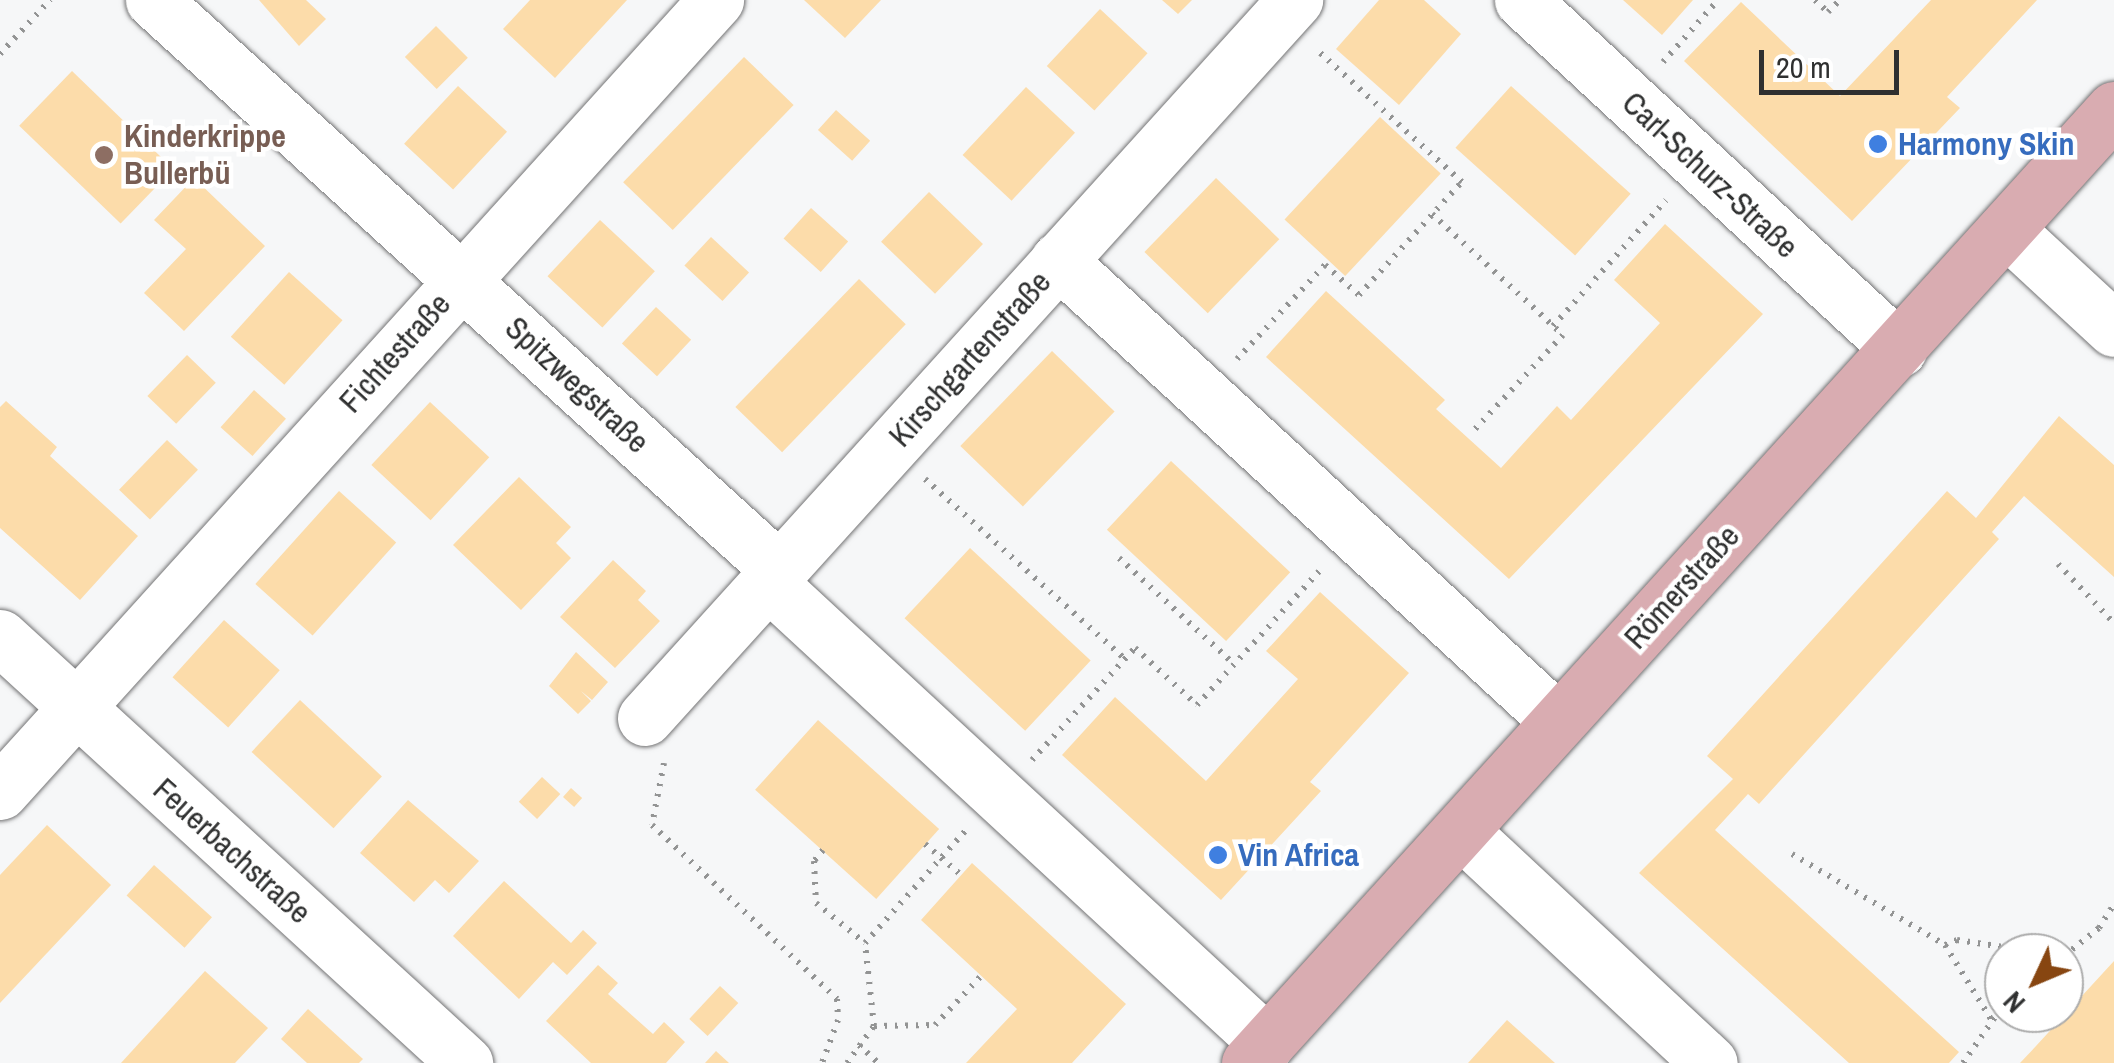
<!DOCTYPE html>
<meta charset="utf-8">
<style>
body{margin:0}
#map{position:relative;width:2114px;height:1063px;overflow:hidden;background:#f6f7f8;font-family:"Archivo Narrow",sans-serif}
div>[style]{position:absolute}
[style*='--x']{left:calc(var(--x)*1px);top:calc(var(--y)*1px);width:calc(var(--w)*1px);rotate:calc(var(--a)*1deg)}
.building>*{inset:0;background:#fcdcaa;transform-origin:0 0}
.path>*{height:6px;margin-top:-3px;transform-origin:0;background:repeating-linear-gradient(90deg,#939494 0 2.5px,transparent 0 10.5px)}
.roads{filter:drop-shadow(0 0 2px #747475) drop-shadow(0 0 2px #747475)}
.minor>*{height:55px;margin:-27.5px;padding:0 27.5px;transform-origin:27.5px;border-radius:27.5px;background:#fff}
.major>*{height:55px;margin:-27.5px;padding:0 27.5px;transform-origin:27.5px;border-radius:27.5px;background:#d9acb1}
.dots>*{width:28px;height:28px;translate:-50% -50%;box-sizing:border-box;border:5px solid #fff;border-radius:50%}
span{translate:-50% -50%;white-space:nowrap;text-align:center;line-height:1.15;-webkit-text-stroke:9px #fff;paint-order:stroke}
.education-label{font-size:32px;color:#785e54;font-weight:700}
.left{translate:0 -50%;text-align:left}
.shop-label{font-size:32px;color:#366cbe;font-weight:700}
.street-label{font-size:32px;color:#2f3030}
.north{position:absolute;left:1984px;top:933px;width:100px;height:100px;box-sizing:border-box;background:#fff;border:2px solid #acacac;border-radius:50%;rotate:226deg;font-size:28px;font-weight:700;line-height:40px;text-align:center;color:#2f3030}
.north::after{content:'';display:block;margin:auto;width:35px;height:45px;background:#874611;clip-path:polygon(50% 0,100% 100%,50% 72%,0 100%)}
.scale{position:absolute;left:1759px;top:50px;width:140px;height:45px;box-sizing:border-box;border:5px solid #2f3030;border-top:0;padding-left:12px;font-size:30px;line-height:35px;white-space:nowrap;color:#2f3030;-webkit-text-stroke:8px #fff;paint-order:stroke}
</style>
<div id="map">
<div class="building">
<i style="clip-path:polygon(259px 0,306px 0,326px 19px,299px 46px)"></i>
<i style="clip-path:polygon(530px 0,627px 0,555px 78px,503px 29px)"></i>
<i style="clip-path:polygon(804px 0,881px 0,845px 38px)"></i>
<i style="clip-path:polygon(1162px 0,1192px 0,1178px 14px)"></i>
<i style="clip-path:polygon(1379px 0,1424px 0,1461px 34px,1399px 105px,1336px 49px)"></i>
<i style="clip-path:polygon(1623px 0,1693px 0,1662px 35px)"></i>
<i style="clip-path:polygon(1931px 0,2037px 0,1947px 97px,1960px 108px,1852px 221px,1684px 61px,1741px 2px,1840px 96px)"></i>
<i style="left:1100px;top:9px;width:65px;height:78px;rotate:43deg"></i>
<i style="left:436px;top:26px;width:45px;height:44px;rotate:45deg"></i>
<i style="left:744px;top:57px;width:69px;height:174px;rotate:44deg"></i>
<i style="left:72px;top:71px;width:141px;height:76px;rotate:44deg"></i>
<i style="left:458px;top:86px;width:67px;height:79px;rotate:43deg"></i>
<i style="left:1511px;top:86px;width:161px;height:83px;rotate:42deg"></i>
<i style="left:1026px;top:87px;width:67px;height:93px;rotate:43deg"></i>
<i style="left:836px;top:110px;width:46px;height:27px;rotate:42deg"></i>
<i style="left:1380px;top:117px;width:83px;height:140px;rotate:43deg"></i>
<i style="clip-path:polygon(194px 178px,265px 246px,184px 331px,144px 293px,186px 249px,154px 220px)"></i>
<i style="left:1216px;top:178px;width:88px;height:103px;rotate:44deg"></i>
<i style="left:929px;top:192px;width:75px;height:69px;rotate:44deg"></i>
<i style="left:811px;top:208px;width:50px;height:41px;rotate:42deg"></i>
<i style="left:600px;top:220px;width:75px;height:77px;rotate:43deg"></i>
<i style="clip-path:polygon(1665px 224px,1763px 314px,1509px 579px,1266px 357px,1326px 291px,1445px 400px,1436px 409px,1501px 468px,1557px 406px,1571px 420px,1660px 323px,1614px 280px)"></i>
<i style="left:711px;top:237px;width:52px;height:39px;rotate:43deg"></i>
<i style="left:289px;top:272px;width:72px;height:87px;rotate:42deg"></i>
<i style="left:859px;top:279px;width:65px;height:178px;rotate:44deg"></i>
<i style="left:656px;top:307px;width:48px;height:50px;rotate:43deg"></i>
<i style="left:1052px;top:351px;width:87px;height:132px;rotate:44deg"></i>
<i style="left:187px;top:355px;width:40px;height:57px;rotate:44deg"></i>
<i style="left:254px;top:390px;width:43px;height:50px;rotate:42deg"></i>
<i style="clip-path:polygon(6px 401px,57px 447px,50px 456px,138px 536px,80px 600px,0 528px,0 407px)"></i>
<i style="left:430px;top:402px;width:81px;height:86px;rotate:43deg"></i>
<i style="clip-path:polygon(2059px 416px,2114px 465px,2114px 577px,2024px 496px,1992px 532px,1999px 539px,1759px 804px,1748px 794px,1715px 830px,1959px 1052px,1949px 1063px,1849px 1063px,1639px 873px,1733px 779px,1707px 756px,1947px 491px,1976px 518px)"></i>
<i style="left:167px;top:440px;width:43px;height:69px;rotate:44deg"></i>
<i style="left:1171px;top:461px;width:163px;height:94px;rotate:43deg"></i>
<i style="clip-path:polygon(519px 477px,571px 527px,556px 543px,571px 558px,521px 610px,453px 545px)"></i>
<i style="left:339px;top:491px;width:77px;height:125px;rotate:42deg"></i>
<i style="left:970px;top:548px;width:165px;height:96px;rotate:43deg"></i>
<i style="clip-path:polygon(613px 560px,646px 591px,638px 600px,660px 621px,615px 668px,560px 617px)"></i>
<i style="clip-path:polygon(1320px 592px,1409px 673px,1310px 782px,1321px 791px,1221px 900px,1062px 755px,1115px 697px,1206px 781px,1298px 679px,1266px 651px)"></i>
<i style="left:224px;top:620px;width:75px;height:77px;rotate:42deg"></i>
<i style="clip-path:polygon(576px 652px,608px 682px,592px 700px,581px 691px,591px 701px,578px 714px,549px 686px)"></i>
<i style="left:300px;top:700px;width:112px;height:71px;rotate:43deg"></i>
<i style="left:818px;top:720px;width:163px;height:94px;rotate:42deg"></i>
<i style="left:542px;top:777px;width:25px;height:34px;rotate:43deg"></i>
<i style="left:571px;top:788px;width:15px;height:12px;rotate:42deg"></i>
<i style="clip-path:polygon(408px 800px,479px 861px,449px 893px,435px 880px,414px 902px,360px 853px)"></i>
<i style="clip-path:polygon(47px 825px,111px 885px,0 1003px,0 875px)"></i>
<i style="clip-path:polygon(972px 863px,1126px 1004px,1072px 1063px,966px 1063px,1017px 1009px,921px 920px)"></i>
<i style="left:154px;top:865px;width:78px;height:41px;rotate:42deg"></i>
<i style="clip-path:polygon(504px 881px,571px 943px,583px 930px,597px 943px,567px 975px,553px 962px,519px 999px,453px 936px)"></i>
<i style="clip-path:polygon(2114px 961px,2114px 1063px,2020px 1063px,2036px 1046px)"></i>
<i style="clip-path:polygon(598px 965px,618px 983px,608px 994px,653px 1034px,664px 1022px,685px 1042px,666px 1063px,591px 1063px,546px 1021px)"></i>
<i style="clip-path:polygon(205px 971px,268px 1028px,235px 1063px,121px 1063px)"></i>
<i style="left:720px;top:986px;width:25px;height:45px;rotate:43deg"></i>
<i style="clip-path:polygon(308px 1009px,363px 1059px,359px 1063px,307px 1063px,281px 1039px)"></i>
<i style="clip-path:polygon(1507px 1020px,1555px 1063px,1468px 1063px)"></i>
<i style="clip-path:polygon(716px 1051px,729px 1063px,705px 1063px)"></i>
</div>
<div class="path">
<i style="--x:1815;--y:0;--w:18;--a:43"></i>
<i style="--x:1828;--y:12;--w:17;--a:-45"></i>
<i style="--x:0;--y:54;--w:74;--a:-47.2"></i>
<i style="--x:1663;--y:62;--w:83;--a:-48.4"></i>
<i style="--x:1432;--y:214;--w:178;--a:42.7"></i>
<i style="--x:1563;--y:335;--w:129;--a:133.1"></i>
<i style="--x:1553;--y:326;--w:169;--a:-48.1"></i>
<i style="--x:1237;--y:359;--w:129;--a:-46.9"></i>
<i style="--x:1325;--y:265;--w:45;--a:41.4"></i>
<i style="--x:1359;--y:295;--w:153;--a:-47.7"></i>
<i style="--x:1462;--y:182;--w:195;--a:-137.7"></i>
<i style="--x:925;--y:479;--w:269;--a:42"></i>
<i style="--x:1119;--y:558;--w:156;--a:42.7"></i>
<i style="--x:2058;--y:564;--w:81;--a:46.5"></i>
<i style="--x:1032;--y:760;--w:152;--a:-47.4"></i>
<i style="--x:1135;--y:648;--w:84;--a:42.6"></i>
<i style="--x:1197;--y:705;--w:185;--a:-47.6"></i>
<i style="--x:664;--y:763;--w:63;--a:101"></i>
<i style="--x:652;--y:825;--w:254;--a:43.2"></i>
<i style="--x:837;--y:999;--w:21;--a:87"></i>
<i style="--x:838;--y:1020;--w:46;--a:110.4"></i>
<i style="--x:925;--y:844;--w:48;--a:40.7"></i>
<i style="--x:823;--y:850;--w:14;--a:129"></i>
<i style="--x:814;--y:861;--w:42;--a:87.3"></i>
<i style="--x:816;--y:903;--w:63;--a:39.2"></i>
<i style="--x:1792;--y:854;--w:178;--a:30.7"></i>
<i style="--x:1945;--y:945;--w:93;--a:58.2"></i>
<i style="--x:1945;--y:945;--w:13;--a:-23"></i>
<i style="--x:1957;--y:940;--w:87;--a:8.6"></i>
<i style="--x:2064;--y:956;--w:45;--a:-38.7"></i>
<i style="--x:2099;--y:928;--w:28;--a:-58"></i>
<i style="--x:874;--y:1026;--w:61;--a:-0.9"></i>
<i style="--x:935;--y:1025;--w:67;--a:-46.8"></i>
<i style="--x:859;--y:1045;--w:26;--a:43"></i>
<i style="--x:847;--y:1063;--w:46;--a:-53.9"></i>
<i style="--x:874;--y:1026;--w:83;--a:-96.2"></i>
<i style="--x:865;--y:943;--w:150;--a:-48.2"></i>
<i style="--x:1963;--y:1063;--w:72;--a:-55.2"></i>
</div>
<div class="roads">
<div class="minor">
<i style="--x:153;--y:0;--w:845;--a:42.31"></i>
<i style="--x:1522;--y:0;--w:514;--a:42.79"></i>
<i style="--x:2006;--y:229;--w:147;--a:42.8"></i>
<i style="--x:1058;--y:260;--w:680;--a:42.68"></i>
<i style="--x:767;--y:581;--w:681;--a:42.74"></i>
<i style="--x:0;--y:637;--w:631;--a:42.49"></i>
<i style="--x:645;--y:718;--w:969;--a:-47.85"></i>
<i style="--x:0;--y:792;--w:1068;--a:-47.89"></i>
<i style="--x:1461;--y:831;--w:340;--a:43"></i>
</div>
<div class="major">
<i style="--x:1249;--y:1063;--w:1288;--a:-47.8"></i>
</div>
</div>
<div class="dots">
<i style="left:1878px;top:144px;background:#3f7fe0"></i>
<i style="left:104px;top:155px;background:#8d6e63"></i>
<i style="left:1218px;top:855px;background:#3f7fe0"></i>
</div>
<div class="education-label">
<span class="left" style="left:124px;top:155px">Kinderkrippe<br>Bullerbü</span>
</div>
<div class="shop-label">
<span class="left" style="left:1898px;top:144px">Harmony Skin</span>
<span class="left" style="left:1238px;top:855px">Vin Africa</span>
</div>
<div class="street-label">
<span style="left:1710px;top:175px;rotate:43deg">Carl-Schurz-Straße</span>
<span style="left:395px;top:353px;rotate:-48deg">Fichtestraße</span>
<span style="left:970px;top:359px;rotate:-48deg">Kirschgartenstraße</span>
<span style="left:577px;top:385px;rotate:43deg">Spitzwegstraße</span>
<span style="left:1682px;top:587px;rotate:-48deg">Römerstraße</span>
<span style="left:232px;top:851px;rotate:42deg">Feuerbachstraße</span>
</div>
<div class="north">N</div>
<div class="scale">20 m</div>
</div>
